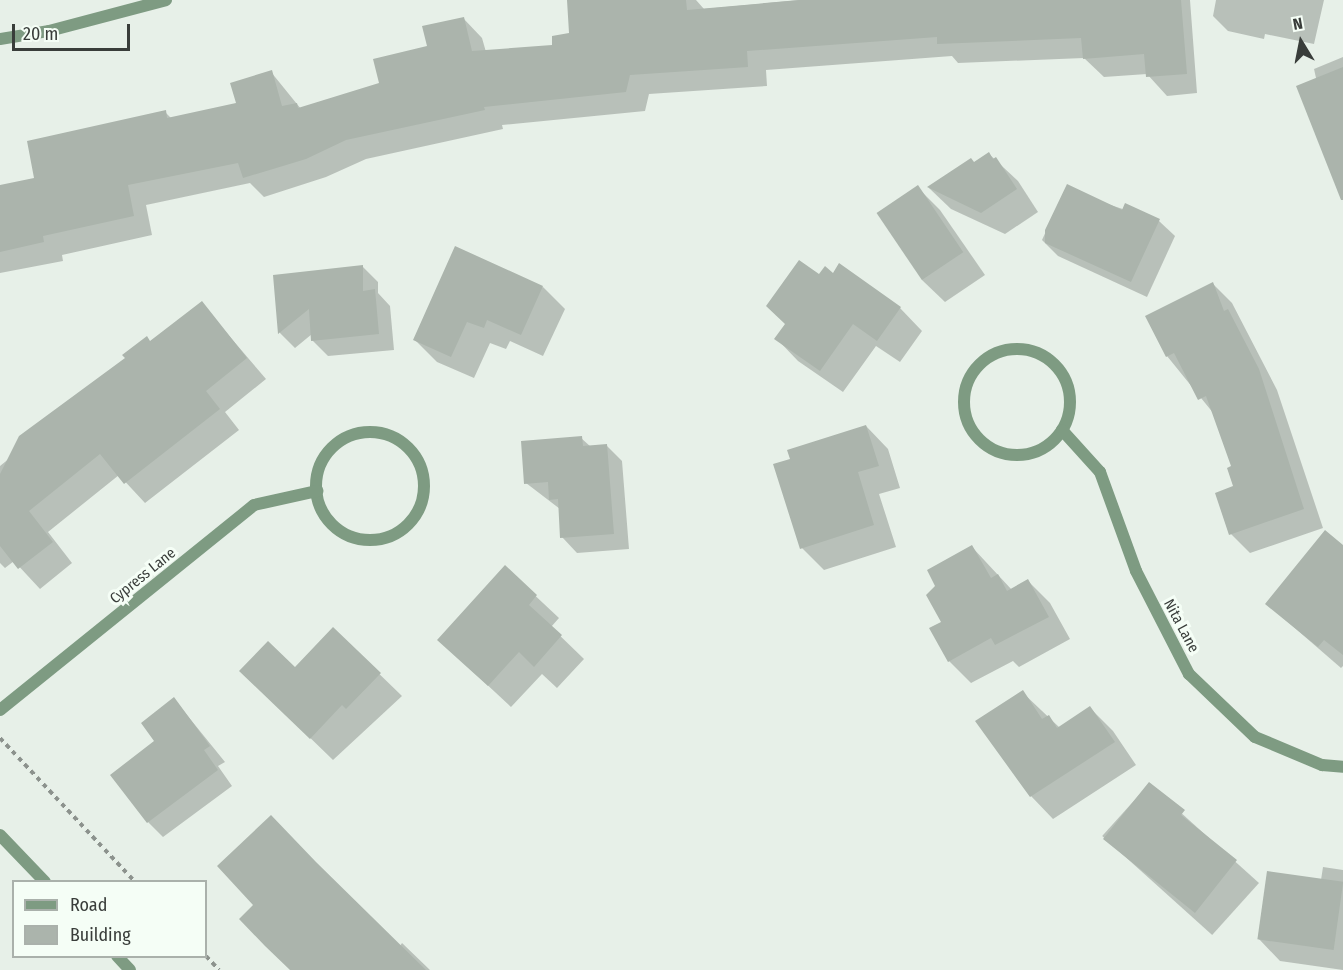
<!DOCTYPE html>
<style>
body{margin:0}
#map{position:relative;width:1343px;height:970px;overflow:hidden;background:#e7f0e8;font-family:"Fira Sans Condensed",sans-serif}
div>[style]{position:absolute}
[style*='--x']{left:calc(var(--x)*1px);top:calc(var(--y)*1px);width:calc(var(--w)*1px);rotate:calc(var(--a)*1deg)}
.shadow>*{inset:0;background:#0003;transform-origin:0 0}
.building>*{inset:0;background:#abb4ac;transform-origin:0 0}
.path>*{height:4px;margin-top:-2px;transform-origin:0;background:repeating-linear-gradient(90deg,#8c928d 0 4.5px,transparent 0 9px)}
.street>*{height:12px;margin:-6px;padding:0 6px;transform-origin:6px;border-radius:6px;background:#7e9b82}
.street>.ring{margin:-6px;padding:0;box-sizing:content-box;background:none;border:12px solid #7e9b82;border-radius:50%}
span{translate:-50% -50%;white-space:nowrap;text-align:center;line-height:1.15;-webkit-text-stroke:6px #f5fef6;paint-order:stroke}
.street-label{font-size:15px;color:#393d3a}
.legend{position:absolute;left:12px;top:880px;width:195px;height:78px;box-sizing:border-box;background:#f5fef6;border:2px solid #aab1ab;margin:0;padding:8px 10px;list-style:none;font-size:18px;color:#393d3a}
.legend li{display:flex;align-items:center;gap:12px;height:30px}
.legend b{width:30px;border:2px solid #aab1ab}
.north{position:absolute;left:1271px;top:12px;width:60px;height:60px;-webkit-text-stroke:4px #f5fef6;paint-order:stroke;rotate:350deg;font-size:16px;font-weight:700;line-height:24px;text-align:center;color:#393d3a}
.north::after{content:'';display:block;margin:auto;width:21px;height:27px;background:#393d3a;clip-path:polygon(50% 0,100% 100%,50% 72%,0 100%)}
.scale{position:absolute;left:12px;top:24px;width:118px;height:27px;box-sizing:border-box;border:3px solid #393d3a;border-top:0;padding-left:8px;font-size:18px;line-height:21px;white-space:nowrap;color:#393d3a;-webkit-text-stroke:4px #f5fef6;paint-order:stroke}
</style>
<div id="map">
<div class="shadow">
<i style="clip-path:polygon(568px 0,696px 0,704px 9px,801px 0,1190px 0,1197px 93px,1167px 96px,1147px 74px,1104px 77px,1084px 58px,958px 63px,952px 56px,766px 70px,767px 86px,649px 94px,645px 111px,502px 125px,503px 129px,366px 159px,326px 177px,264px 197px,250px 183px,146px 205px,152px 235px,62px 255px,63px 261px,0 273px,0 186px,36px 179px,165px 112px,171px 118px,238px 104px,271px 72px,301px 109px,381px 84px,463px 18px,482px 38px,486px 52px,554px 46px,571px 34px)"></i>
<i style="clip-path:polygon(1216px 0,1324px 0,1314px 44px,1265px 34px,1264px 39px,1228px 31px,1213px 16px)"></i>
<i style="clip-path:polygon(1343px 57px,1343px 199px,1314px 69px)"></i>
<i style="clip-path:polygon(989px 154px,1018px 181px,1038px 212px,1005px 234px,951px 209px,929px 188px)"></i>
<i style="clip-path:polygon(917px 187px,940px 210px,985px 275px,945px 302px,922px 280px)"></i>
<i style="clip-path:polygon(1065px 190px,1159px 221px,1175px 236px,1147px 297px,1058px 256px,1042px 240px)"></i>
<i style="clip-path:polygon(363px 267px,378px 282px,378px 293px,390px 306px,394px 350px,328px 356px,312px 340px,312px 334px,295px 348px,280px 333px,274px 276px)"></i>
<i style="clip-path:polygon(833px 275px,900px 308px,922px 331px,900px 362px,876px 346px,843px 392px,798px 361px,776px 338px,820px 276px)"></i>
<i style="clip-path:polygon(1213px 284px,1232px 303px,1277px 390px,1323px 528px,1250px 553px,1231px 534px,1235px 487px,1233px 467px,1214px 414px,1167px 356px)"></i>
<i style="clip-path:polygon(543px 287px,565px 309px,543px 356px,510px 341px,506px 349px,490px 343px,474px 378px,437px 362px,414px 339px)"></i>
<i style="clip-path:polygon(201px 303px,266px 379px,225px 412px,239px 430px,145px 503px,119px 475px,48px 532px,72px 563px,40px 589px,14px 561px,5px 568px,0 563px,0 466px)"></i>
<i style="clip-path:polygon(866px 426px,888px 449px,900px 488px,879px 494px,896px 547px,824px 570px,802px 548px,792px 460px)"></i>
<i style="clip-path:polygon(581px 438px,591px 447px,606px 445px,622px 461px,629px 549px,577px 553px,562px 537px,560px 509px,526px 483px)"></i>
<i style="clip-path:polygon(972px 547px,1012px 590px,1028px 581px,1050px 603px,1070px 639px,1019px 667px,1013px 661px,971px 683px,949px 661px,943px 622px)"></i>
<i style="clip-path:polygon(1343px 547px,1343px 666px,1341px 668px,1267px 604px)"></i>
<i style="clip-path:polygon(511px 573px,559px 618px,551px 627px,584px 659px,557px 688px,542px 674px,511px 707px,439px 640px)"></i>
<i style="clip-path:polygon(333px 629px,402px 696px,333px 760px,264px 693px,295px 669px)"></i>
<i style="clip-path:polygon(1022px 692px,1060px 728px,1090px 708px,1113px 731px,1136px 765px,1053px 819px,1031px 796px,977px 721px)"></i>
<i style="clip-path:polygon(174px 699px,225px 762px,218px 766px,232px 786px,163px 837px,148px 822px)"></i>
<i style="left:1149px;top:784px;width:148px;height:70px;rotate:42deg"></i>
<i style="clip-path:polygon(1323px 867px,1343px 870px,1343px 970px,1280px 961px,1258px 938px,1321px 880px)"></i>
<i style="clip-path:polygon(402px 943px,430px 970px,290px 970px,400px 946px)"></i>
</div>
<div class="building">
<i style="clip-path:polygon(567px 0,686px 0,687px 10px,799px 0,1181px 0,1187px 74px,1146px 77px,1144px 54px,1083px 59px,1081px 38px,937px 44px,937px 37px,747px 51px,748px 67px,630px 75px,626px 92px,484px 107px,485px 110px,346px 140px,306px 159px,243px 178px,238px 163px,128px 185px,134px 216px,43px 236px,44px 242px,0 252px,0 185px,34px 178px,27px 141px,166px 110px,167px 118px,236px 103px,230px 83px,272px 70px,282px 106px,297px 103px,298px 108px,379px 83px,373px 59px,427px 46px,422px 26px,464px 17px,472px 51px,552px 45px,552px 36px,569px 33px)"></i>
<i style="clip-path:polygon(1343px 67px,1343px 200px,1341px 200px,1296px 86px)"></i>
<i style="clip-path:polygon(989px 152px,993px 159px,996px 157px,1017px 189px,981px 213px,927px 187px,971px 158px,974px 162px)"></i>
<i style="clip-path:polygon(1067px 184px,1122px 210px,1125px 203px,1160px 219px,1131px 282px,1045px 243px,1045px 230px)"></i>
<i style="left:918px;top:185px;width:81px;height:50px;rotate:56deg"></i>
<i style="clip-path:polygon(455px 246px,543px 286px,521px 335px,487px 320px,484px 328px,467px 322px,451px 357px,413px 340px)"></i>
<i style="clip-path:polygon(799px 260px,819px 274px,825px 266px,833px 273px,839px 263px,901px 307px,877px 341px,853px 324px,820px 371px,774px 339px,785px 324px,766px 306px)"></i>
<i style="clip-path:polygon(363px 265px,363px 291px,375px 289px,379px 334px,311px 341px,309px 309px,278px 334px,273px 275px)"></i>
<i style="clip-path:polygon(1213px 282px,1224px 311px,1228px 309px,1259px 369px,1304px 509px,1229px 535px,1215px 493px,1233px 486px,1227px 468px,1231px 466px,1206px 396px,1198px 400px,1174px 353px,1166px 357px,1145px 316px)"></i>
<i style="clip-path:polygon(202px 301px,247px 358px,206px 391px,220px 409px,124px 484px,100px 454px,29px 511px,53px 542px,18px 569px,0 546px,0 474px,19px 436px,125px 358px,122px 355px,147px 336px,150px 341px)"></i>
<i style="clip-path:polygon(866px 425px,879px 466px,858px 472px,874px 525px,800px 549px,773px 464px,790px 459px,787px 450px)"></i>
<i style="clip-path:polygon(582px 436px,583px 446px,607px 444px,614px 534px,560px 538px,558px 499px,549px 500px,548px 482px,524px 484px,521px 441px)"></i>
<i style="clip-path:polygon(1325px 530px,1343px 545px,1343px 655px,1324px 640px,1318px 647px,1265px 604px)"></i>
<i style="clip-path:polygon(972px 545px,991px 578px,998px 574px,1007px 591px,1028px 579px,1049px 617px,995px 645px,991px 638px,948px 662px,929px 628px,941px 622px,926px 595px,935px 586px,927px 570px)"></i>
<i style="clip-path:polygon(505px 565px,537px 595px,529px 605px,562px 635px,534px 667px,519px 652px,488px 686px,437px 640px)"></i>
<i style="clip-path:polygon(333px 627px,381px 673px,346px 709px,342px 705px,310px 739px,239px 671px,268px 641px,295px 667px)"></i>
<i style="clip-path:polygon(1023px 690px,1042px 719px,1049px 715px,1057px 728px,1090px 706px,1115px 742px,1030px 797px,975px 721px)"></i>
<i style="clip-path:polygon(174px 697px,210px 746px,204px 750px,218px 770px,147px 823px,110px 775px,154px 741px,141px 723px)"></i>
<i style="clip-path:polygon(1149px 782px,1185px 810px,1181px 815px,1237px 860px,1195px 913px,1103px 839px)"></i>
<i style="clip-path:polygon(271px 815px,316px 862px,426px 970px,290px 970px,265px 946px,239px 919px,253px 905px,217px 866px)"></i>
<i style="left:1267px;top:871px;width:77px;height:69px;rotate:8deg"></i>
</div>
<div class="path">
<i style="--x:0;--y:738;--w:197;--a:46.8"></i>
<i style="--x:206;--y:956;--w:19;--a:47"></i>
</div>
<div class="street">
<i style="--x:0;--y:39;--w:50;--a:-9.3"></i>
<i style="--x:49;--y:31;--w:121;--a:-14.8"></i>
<i class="ring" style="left:964px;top:349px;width:94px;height:94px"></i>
<i style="--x:1062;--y:430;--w:57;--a:47.9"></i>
<i style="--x:1100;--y:472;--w:105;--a:70"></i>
<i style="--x:1136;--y:571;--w:116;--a:62.8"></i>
<i style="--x:1189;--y:674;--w:91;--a:43.7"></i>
<i style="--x:1255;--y:737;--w:73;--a:22.7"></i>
<i style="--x:1322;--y:765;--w:21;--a:5"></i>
<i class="ring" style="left:316px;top:432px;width:96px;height:96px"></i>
<i style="--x:0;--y:710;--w:326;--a:-38.9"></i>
<i style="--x:254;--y:505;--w:65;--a:-12.5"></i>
<i style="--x:0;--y:835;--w:65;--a:46.2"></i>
<i style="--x:117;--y:956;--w:19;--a:47"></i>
</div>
<div class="street-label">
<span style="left:143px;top:576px;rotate:-39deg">Cypress Lane</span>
<span style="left:1181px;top:626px;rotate:62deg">Nita Lane</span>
</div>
<ul class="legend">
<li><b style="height:8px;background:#7e9b82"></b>Road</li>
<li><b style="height:16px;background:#abb4ac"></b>Building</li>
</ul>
<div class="north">N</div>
<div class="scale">20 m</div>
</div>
